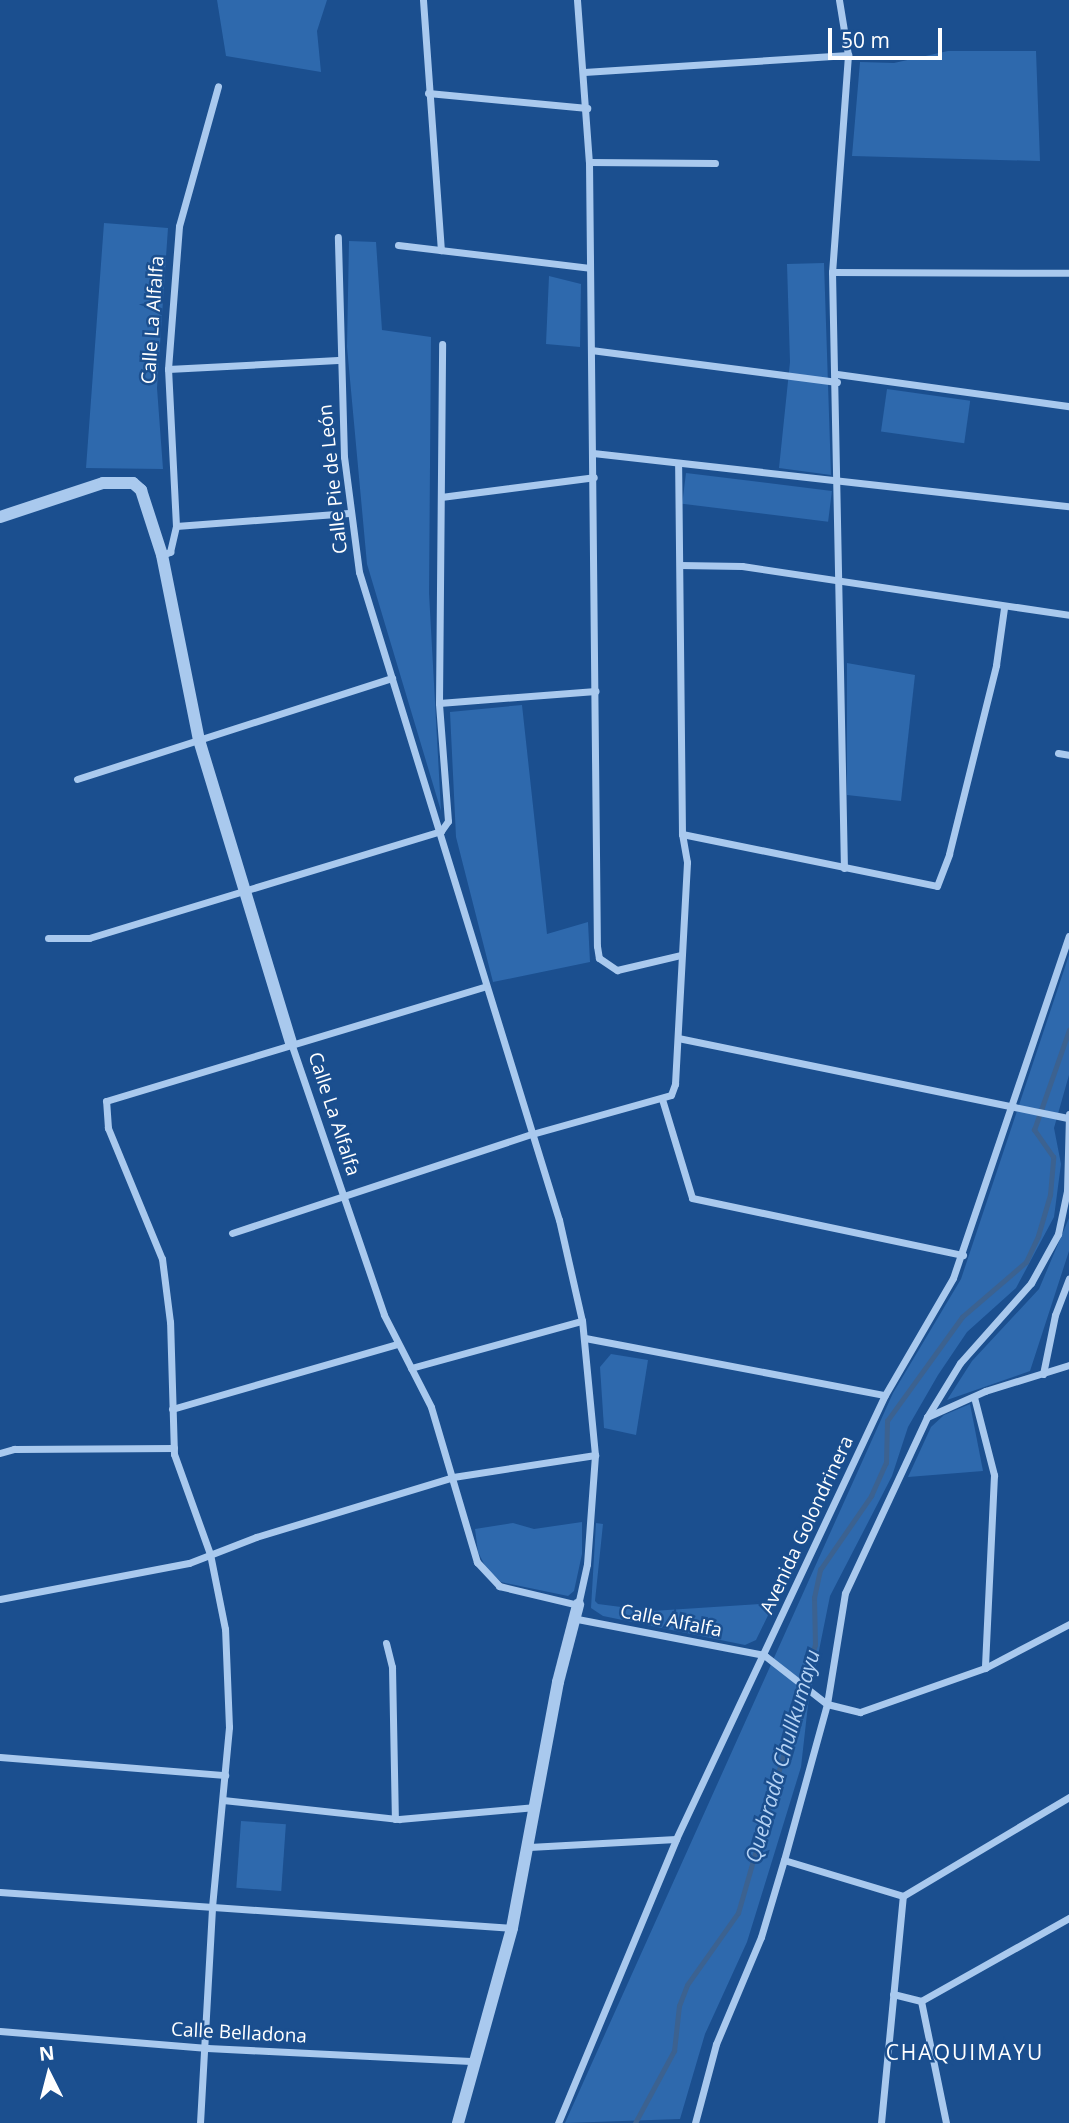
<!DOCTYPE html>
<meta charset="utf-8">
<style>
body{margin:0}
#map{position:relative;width:1069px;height:2123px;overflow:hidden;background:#1b4f8f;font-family:"Open Sans",sans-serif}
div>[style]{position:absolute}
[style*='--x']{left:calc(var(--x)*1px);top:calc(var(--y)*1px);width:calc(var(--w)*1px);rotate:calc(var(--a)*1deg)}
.green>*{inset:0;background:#2e69ad;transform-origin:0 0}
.stream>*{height:4.5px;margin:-2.25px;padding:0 2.25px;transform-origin:2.25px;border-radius:2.25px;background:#3c6290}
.minor>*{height:7px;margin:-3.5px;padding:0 3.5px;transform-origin:3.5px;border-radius:3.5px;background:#a9c9ee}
.tertiary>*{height:12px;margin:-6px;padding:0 6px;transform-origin:6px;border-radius:6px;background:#a9c9ee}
span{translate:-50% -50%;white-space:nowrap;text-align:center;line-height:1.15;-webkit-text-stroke:5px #1b4f8f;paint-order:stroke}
.street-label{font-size:19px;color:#fff}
.water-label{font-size:21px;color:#b5d3f5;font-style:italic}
.neighbourhood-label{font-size:21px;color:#fff;letter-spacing:2px}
.north{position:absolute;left:14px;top:2039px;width:70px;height:70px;-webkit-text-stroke:5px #1b4f8f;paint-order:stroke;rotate:354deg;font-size:19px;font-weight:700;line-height:28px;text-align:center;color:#fff}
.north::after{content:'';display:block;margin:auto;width:24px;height:32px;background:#fff;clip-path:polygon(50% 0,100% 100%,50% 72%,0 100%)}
.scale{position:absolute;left:828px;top:28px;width:114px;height:32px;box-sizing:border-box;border:4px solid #fff;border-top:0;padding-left:9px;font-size:21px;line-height:24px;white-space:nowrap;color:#fff;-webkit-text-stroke:5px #1b4f8f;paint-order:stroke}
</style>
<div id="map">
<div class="green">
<i style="clip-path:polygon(217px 0,327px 0,317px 31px,321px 72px,226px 56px)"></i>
<i style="clip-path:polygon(948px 51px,1036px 51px,1040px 161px,852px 156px,860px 62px,894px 63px)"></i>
<i style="clip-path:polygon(104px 223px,168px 228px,157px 388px,163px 469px,86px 468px)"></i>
<i style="clip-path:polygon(349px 241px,376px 242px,382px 330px,431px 337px,429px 593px,441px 811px,367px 564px,347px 347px)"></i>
<i style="clip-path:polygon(824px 263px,831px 475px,779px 468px,790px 362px,787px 264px)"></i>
<i style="clip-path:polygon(549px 276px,581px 284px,580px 347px,546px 344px)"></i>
<i style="left:887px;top:389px;width:84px;height:43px;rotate:8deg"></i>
<i style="left:686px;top:473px;width:147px;height:31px;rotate:7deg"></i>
<i style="clip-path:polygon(847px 663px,915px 675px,901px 801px,847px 795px)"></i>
<i style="clip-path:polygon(522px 705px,547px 934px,588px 922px,590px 962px,493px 982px,456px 837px,450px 712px)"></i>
<i style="clip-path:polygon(1069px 955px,1069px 1075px,1054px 1128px,1061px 1164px,1054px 1217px,1016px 1288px,967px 1332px,938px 1375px,908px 1427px,892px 1476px,830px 1596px,808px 1705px,801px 1767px,747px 1942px,705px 2034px,680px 2119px,565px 2123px,893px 1393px,961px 1279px)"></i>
<i style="clip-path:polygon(1069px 1218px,1069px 1251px,1030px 1371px,947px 1400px,972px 1361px,1039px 1289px)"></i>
<i style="clip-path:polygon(611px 1354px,648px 1360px,636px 1435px,604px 1428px,600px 1367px)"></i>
<i style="clip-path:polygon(970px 1404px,983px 1471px,908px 1477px,931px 1427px,944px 1415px)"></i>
<i style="clip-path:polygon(582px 1522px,582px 1554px,574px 1591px,568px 1596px,501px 1582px,486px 1568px,478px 1552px,475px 1529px,513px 1523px,534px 1529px)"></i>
<i style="clip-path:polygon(596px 1523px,603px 1524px,595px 1601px,598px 1604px,652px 1611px,774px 1603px,756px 1640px,745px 1645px,603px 1616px,591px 1608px)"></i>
<i style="left:241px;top:1821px;width:45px;height:67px;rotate:4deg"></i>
</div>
<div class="stream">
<i style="--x:635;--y:2123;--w:82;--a:-61.6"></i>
<i style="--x:674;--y:2051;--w:45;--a:-83.7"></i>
<i style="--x:679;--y:2006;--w:22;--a:-69"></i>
<i style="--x:687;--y:1985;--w:88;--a:-54.7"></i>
<i style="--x:738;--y:1913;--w:279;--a:-74"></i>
<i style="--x:815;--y:1645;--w:47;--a:-91.2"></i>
<i style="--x:814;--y:1598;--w:29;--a:-78"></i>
<i style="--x:820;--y:1570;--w:90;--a:-55.4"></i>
<i style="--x:871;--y:1496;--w:36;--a:-66"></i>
<i style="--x:886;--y:1463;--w:42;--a:-88.6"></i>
<i style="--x:887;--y:1421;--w:128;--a:-54.2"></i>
<i style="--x:962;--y:1317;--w:84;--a:-40.7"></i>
<i style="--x:1026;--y:1262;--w:29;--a:-65"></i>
<i style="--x:1038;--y:1236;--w:43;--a:-73.7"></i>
<i style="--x:1050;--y:1195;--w:38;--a:-85"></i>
<i style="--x:1053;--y:1157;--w:33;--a:-125"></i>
<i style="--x:1034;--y:1130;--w:106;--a:-70.7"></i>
</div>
<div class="minor">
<i style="--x:423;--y:0;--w:251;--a:85.9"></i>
<i style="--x:577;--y:0;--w:162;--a:85.8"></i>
<i style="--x:589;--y:162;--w:784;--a:89.42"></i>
<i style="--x:597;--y:946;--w:12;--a:81"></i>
<i style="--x:599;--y:958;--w:22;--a:34"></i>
<i style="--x:617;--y:970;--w:66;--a:-13.2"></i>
<i style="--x:839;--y:0;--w:56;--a:80.7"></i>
<i style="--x:848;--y:55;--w:218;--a:94.2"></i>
<i style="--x:832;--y:272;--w:596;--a:88.85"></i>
<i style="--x:584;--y:72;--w:265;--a:-3.7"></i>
<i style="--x:428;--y:93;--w:160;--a:5.4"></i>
<i style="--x:589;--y:162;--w:126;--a:0.5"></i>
<i style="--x:398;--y:245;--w:193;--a:6.8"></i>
<i style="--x:832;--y:272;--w:237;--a:0.2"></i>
<i style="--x:591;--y:350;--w:248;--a:7.4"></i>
<i style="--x:168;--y:369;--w:170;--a:-3"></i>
<i style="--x:837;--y:374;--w:234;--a:7.9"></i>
<i style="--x:593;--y:453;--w:479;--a:6.4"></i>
<i style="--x:441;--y:497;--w:154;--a:-7.4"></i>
<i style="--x:176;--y:526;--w:173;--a:-4.3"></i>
<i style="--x:162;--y:555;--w:9;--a:-21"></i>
<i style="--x:170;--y:552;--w:27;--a:-77"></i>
<i style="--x:176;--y:526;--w:157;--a:-92.9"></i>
<i style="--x:168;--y:369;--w:143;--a:-85.6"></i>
<i style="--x:179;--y:226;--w:145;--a:-74.4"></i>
<i style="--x:680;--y:565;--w:62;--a:0.9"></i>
<i style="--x:742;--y:566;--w:331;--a:8.5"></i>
<i style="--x:439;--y:703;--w:157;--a:-4.4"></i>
<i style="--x:1058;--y:753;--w:11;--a:10"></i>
<i style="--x:77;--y:779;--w:331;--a:-17.8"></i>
<i style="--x:682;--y:834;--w:260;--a:11.5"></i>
<i style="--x:937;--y:886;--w:34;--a:-69"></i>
<i style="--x:949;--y:854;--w:195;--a:-76"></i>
<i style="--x:996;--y:665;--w:58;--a:-82"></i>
<i style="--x:48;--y:938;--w:41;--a:0"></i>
<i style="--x:89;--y:938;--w:368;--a:-16.9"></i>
<i style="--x:441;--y:831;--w:12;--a:-55"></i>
<i style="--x:448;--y:821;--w:118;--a:-94.4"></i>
<i style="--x:439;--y:703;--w:359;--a:-89.5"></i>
<i style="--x:678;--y:1038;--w:399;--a:11.6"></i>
<i style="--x:291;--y:1043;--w:287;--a:71.1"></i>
<i style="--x:384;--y:1315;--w:103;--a:62.9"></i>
<i style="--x:431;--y:1407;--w:162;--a:73.5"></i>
<i style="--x:477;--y:1562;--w:33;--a:47"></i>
<i style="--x:499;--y:1586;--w:81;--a:13.5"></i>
<i style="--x:578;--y:1605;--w:42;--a:-77.6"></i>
<i style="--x:587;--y:1564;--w:109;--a:-85.8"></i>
<i style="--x:595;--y:1455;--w:135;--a:-95.5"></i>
<i style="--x:582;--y:1321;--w:104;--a:-102.8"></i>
<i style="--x:559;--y:1220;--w:678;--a:-107.15"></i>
<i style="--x:359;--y:572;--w:116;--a:-97.4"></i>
<i style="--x:344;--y:457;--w:220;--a:-91.6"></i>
<i style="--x:662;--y:1099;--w:103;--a:73.1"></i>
<i style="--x:692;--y:1198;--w:277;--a:11.9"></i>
<i style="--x:232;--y:1233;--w:316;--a:-18.3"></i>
<i style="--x:532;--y:1134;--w:144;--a:-15.7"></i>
<i style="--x:671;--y:1095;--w:12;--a:-70"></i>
<i style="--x:675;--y:1084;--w:222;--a:-86.9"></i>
<i style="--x:687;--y:862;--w:28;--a:-100"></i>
<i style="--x:682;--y:834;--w:370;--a:-90.6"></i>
<i style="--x:585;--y:1338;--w:305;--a:10.8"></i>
<i style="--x:411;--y:1368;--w:177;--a:-15.4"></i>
<i style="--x:1043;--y:1374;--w:60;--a:-78.5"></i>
<i style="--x:1055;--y:1315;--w:39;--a:-69"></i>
<i style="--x:974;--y:1397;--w:81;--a:75.6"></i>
<i style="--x:994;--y:1475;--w:193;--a:92.7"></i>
<i style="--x:172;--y:1409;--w:234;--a:-16.1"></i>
<i style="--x:927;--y:1417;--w:64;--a:-24.1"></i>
<i style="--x:985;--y:1391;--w:88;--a:-17.2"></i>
<i style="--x:0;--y:1453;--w:15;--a:-16"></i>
<i style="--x:14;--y:1449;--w:160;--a:-0.4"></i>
<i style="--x:0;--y:1599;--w:192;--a:-10.8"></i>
<i style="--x:189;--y:1563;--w:72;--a:-21.2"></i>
<i style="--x:256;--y:1537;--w:206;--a:-16.9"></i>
<i style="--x:453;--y:1477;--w:144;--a:-8.8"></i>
<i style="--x:572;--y:1618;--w:196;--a:10.9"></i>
<i style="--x:764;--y:1655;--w:80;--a:37.9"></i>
<i style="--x:827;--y:1704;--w:34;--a:14"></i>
<i style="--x:860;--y:1712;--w:133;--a:-19.4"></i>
<i style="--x:985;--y:1668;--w:95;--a:-27.6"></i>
<i style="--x:386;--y:1643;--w:25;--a:76"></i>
<i style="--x:392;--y:1667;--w:152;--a:88.9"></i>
<i style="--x:0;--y:1757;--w:226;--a:4.6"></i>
<i style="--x:223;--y:1800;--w:177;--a:6.2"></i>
<i style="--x:399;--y:1819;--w:137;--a:-5"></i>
<i style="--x:529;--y:1847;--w:147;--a:-3.1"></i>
<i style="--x:784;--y:1860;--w:124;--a:16.8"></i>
<i style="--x:903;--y:1896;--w:193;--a:-30.8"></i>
<i style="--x:0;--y:1892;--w:513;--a:4.02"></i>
<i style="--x:893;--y:1994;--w:29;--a:14"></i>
<i style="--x:921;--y:2001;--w:170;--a:-29.3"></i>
<i style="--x:921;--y:2001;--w:125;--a:78.4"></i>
<i style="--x:0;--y:2031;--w:208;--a:4.7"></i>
<i style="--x:207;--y:2048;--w:269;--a:2.8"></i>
<i style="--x:200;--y:2123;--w:216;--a:-86.8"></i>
<i style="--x:212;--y:1907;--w:181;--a:-84.6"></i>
<i style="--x:229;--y:1727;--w:98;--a:-92.3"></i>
<i style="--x:225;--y:1629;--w:76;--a:-101.3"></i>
<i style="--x:210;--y:1554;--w:106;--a:-109.8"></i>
<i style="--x:174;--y:1454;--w:132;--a:-91.7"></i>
<i style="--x:170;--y:1322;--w:64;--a:-97.2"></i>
<i style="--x:162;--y:1259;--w:142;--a:-112.4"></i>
<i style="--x:108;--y:1128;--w:27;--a:-94"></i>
<i style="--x:106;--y:1101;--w:397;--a:-16.8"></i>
<i style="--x:558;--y:2123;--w:308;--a:-67.4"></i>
<i style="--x:676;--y:1839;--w:491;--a:-64.8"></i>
<i style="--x:885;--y:1395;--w:135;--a:-59.8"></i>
<i style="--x:953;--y:1278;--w:361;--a:-71.3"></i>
<i style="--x:695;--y:2123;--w:82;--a:-75.1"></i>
<i style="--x:716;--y:2044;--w:116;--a:-67.2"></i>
<i style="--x:761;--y:1937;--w:80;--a:-73.4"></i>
<i style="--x:784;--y:1860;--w:162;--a:-74.6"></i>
<i style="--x:827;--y:1704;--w:112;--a:-80.8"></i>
<i style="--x:845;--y:1593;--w:194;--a:-65"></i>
<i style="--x:927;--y:1417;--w:63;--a:-58.6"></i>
<i style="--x:960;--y:1363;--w:107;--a:-48.4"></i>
<i style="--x:1031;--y:1283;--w:56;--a:-61.1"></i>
<i style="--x:1058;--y:1234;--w:44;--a:-78.2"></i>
<i style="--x:1067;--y:1191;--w:77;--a:-88.5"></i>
<i style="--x:881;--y:2123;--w:228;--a:-84.5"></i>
</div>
<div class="tertiary">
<i style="--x:0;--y:517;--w:108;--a:-18.3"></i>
<i style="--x:103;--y:483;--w:30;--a:0"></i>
<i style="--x:133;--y:483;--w:11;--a:41"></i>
<i style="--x:141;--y:490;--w:68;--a:72.1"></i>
<i style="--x:162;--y:555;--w:189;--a:78.7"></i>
<i style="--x:199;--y:740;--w:317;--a:73.1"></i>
<i style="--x:458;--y:2123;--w:202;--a:-74.5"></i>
<i style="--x:512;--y:1928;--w:250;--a:-79.4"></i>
<i style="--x:558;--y:1682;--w:80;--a:-75.4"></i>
</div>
<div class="street-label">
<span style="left:153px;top:320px;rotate:-86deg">Calle La Alfalfa</span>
<span style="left:333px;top:479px;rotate:-96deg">Calle Pie de León</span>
<span style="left:334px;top:1114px;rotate:72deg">Calle La Alfalfa</span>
<span style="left:807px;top:1525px;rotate:-65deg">Avenida Golondrinera</span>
<span style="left:671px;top:1621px;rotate:11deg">Calle Alfalfa</span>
<span style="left:239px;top:2033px;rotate:3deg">Calle Belladona</span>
</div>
<div class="water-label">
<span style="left:782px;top:1756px;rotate:-74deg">Quebrada Chullkumayu</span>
</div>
<div class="neighbourhood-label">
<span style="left:965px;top:2052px">CHAQUIMAYU</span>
</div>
<div class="north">N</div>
<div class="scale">50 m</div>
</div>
